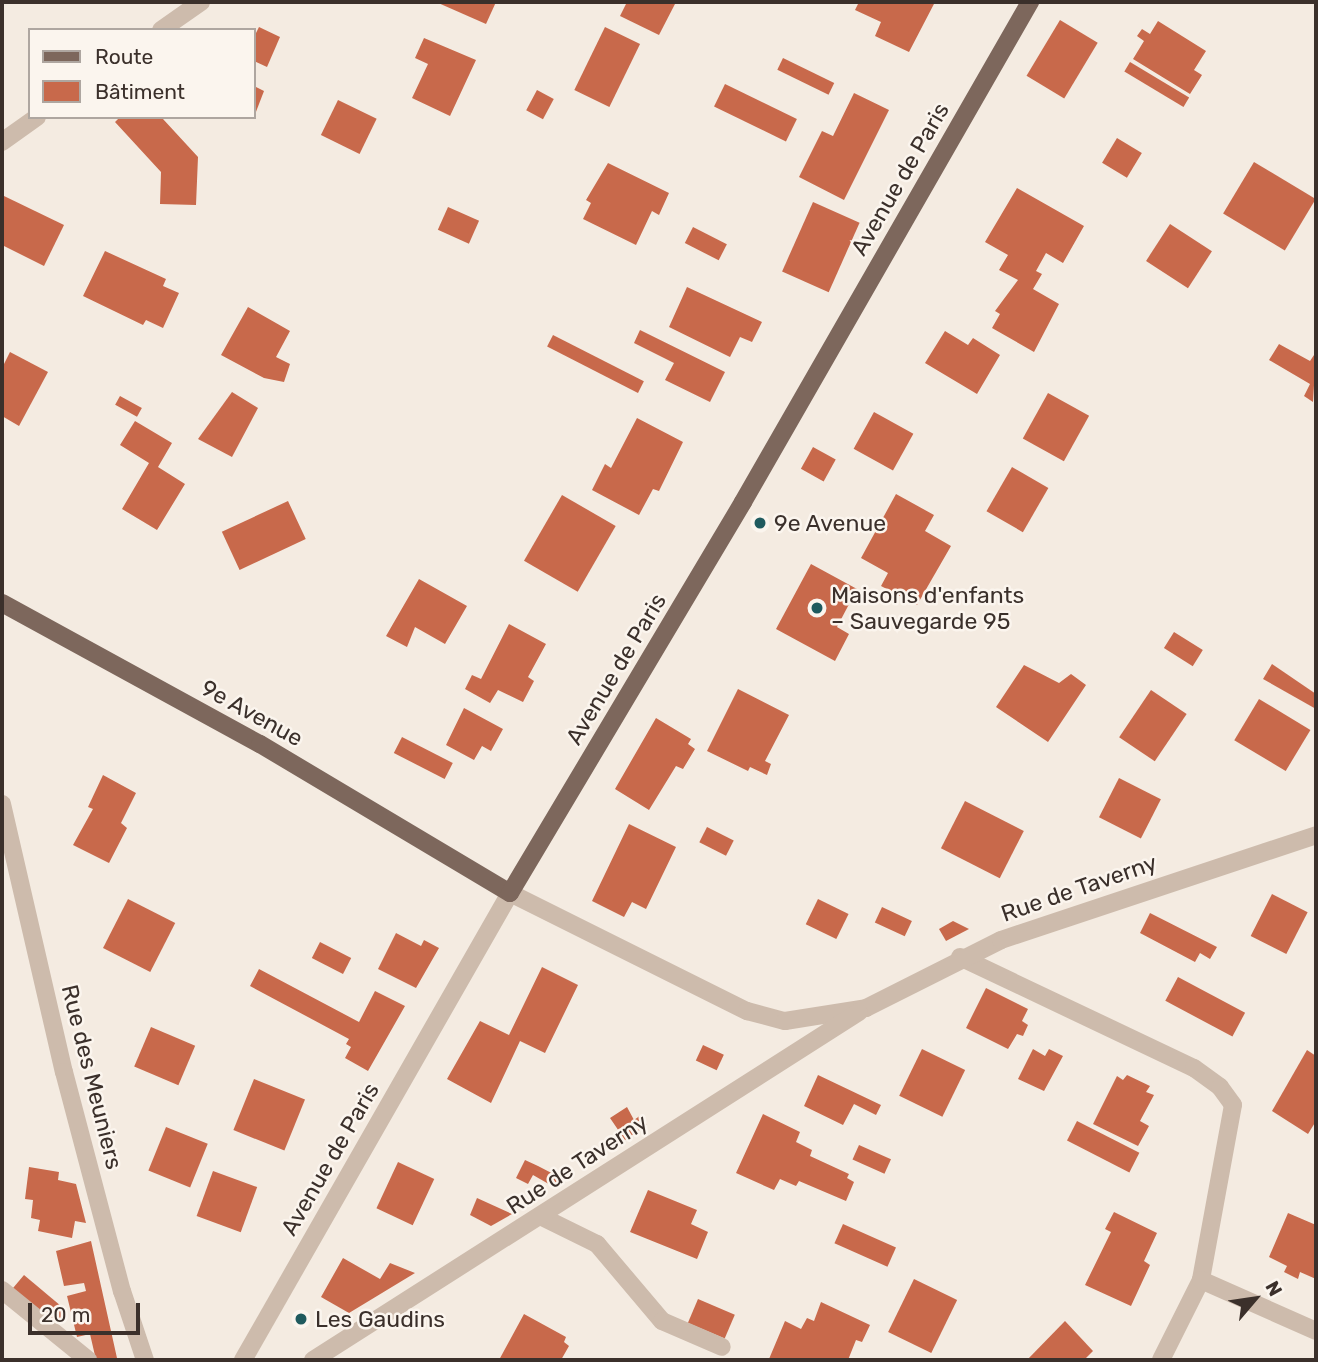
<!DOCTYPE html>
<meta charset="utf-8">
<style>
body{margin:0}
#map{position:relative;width:1318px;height:1362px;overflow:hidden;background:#f4ebe1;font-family:Rubik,sans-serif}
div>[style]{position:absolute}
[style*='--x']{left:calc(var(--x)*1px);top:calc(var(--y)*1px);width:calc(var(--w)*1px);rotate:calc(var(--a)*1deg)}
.building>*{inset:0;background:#c8694b;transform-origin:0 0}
.minor>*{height:18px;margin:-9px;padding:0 9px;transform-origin:9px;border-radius:9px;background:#cdbbac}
.major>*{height:18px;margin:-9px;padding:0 9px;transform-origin:9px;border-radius:9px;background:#7d675c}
.dots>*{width:19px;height:19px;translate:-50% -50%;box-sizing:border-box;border:4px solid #fbf5ee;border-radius:50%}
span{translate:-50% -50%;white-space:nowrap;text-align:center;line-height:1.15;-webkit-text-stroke:5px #fbf5ee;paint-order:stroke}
.street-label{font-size:23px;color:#3b302b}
.poi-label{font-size:23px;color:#3b302b}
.left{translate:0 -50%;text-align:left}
.frame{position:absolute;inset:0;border:4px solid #3b302b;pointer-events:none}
.legend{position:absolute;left:28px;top:28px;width:228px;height:91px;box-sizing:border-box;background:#fbf5ee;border:2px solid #aea6a0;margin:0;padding:9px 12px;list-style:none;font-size:21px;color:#3b302b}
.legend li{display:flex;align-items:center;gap:14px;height:35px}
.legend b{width:35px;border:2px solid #aea6a0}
.north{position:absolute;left:1220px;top:1264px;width:70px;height:70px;-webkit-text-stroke:5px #fbf5ee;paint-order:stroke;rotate:61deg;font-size:19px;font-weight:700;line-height:28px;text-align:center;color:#3b302b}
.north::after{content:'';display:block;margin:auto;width:24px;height:32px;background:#3b302b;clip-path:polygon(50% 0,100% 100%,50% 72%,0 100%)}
.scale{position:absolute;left:28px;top:1303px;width:112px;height:32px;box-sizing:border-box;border:4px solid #3b302b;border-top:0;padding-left:9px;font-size:21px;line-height:24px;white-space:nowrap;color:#3b302b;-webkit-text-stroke:5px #fbf5ee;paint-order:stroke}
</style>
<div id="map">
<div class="building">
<i style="clip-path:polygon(436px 2px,496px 2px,486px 24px)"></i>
<i style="clip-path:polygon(627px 2px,676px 2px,659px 35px,620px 16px)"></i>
<i style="clip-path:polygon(859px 2px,935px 2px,909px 52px,875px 36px,881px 22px,855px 10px)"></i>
<i style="left:1060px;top:20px;width:44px;height:65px;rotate:31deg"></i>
<i style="clip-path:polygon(1158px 21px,1206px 51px,1194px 70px,1202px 75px,1190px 94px,1133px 59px,1144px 41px,1137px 36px,1142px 29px,1150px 34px)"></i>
<i style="clip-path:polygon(259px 27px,280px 37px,267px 67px,254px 61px,254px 37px)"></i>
<i style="left:605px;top:27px;width:39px;height:70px;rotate:26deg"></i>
<i style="clip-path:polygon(424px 38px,476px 60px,450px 116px,412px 98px,428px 64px,415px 58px)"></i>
<i style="left:783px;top:58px;width:57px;height:13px;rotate:26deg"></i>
<i style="left:1130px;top:62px;width:69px;height:11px;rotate:31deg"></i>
<i style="left:725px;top:84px;width:80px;height:25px;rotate:26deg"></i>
<i style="clip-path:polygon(254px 86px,264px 91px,254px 117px)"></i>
<i style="left:537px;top:90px;width:19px;height:23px;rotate:28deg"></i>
<i style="clip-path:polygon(854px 93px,889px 110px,844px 200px,799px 177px,822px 131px,833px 136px)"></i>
<i style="left:338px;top:100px;width:43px;height:39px;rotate:26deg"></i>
<i style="clip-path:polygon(120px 117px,163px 119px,198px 157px,196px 205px,160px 204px,161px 172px,115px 122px)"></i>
<i style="left:1117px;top:138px;width:29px;height:29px;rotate:31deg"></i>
<i style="left:1254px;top:162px;width:72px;height:60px;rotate:31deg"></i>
<i style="clip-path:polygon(608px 163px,669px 193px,659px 215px,652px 211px,636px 245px,583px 219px,591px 203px,586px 200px)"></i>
<i style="clip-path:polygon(1017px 188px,1084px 226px,1063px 263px,1046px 253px,1036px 271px,1042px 274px,1033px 289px,1059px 304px,1034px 352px,992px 328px,1000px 314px,995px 311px,1018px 280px,999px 270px,1008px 255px,985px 242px)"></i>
<i style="clip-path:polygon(4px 196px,64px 225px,44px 266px,2px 245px)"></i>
<i style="left:813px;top:202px;width:51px;height:76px;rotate:24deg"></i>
<i style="left:448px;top:207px;width:34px;height:25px;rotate:24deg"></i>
<i style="left:1170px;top:224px;width:50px;height:44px;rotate:33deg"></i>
<i style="left:693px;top:227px;width:38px;height:18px;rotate:27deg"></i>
<i style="clip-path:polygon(105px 251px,166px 279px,163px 286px,179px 293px,163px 328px,146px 320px,143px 325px,83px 296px)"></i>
<i style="clip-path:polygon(687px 287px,762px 322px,752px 342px,740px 337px,730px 357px,669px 327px)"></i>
<i style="clip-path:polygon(248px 307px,290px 331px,276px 357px,290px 364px,284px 382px,264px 378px,221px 355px)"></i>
<i style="clip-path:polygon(640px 330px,725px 372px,710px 402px,665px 380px,674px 363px,634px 343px)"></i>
<i style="clip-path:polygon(945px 331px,968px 345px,973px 338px,1000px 355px,977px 394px,925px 363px)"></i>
<i style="left:553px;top:335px;width:102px;height:13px;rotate:27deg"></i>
<i style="clip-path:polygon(1279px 344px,1310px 361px,1316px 352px,1313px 402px,1304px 396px,1310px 384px,1269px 360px)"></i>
<i style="clip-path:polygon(10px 352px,48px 372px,19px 426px,2px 416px,2px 368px)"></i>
<i style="clip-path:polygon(232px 392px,258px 408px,232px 457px,198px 439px)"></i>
<i style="left:1048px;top:393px;width:47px;height:52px;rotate:29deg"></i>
<i style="left:120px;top:396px;width:25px;height:10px;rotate:29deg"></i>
<i style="left:874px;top:412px;width:45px;height:42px;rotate:29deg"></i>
<i style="clip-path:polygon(637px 418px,683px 442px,659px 491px,653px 489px,639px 515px,592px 490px,605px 464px,611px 468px)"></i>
<i style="clip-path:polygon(135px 421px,172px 443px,158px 467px,185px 484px,157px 530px,122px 509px,149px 463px,120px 445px)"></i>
<i style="left:813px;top:447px;width:26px;height:25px;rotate:29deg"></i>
<i style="left:1012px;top:467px;width:42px;height:51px;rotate:30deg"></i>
<i style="clip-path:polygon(896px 494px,934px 515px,925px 531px,951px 546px,917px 605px,881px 586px,888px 573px,861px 558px)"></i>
<i style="left:562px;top:495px;width:62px;height:76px;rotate:30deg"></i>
<i style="left:288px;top:501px;width:42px;height:73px;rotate:65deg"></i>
<i style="clip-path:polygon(811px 564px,857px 589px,837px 627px,849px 634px,835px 661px,776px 629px)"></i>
<i style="clip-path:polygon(419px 579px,467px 606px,445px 644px,415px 627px,407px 647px,386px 636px)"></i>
<i style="clip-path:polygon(509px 624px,546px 644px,528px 677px,534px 681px,523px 702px,498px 690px,490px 703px,465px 689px,472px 675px,481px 679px)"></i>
<i style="left:1174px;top:632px;width:34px;height:19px;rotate:32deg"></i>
<i style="clip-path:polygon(1272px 664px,1316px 694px,1316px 709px,1263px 679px)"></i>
<i style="clip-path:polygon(1024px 665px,1059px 683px,1071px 674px,1086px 685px,1048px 742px,996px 707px)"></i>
<i style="clip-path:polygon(738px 689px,789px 715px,765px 761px,771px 764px,767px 775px,750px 767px,748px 771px,707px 751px)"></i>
<i style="left:1151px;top:690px;width:43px;height:57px;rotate:34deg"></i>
<i style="left:1259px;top:699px;width:60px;height:48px;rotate:31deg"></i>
<i style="clip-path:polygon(464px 708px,503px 729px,491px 751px,482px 746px,474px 760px,446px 745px)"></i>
<i style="clip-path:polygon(656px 718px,691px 739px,688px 744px,695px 749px,683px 769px,676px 766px,649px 810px,615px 789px)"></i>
<i style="left:402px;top:737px;width:57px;height:18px;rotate:27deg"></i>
<i style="clip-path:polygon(103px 775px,136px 793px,121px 823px,127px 828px,109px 863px,73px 845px,93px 809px,88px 807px)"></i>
<i style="left:1119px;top:778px;width:47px;height:44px;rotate:27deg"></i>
<i style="left:965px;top:801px;width:66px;height:53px;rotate:27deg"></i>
<i style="clip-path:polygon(629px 824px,676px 847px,646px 909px,632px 902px,624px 917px,592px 901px)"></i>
<i style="left:707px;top:827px;width:30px;height:17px;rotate:27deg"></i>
<i style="left:1272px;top:894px;width:40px;height:47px;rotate:27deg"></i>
<i style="left:128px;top:899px;width:53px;height:55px;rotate:27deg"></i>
<i style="left:818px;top:899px;width:34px;height:28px;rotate:26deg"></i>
<i style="left:882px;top:907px;width:33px;height:17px;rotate:25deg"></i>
<i style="clip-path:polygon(1150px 913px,1217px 947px,1210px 959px,1200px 953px,1195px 962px,1140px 933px)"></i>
<i style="clip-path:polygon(953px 921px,969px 929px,946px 941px,939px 929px)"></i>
<i style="clip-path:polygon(396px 933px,421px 946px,424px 940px,439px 948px,416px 988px,378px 969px)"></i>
<i style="left:320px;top:942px;width:35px;height:18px;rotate:27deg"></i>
<i style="clip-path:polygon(542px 967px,578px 985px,545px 1053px,520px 1041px,491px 1103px,447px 1079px,480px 1021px,509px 1035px)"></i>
<i style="clip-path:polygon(259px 969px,359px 1022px,375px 991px,405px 1006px,368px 1071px,345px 1058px,351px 1047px,346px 1044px,349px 1039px,250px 986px)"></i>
<i style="left:1178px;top:977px;width:76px;height:27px;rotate:28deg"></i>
<i style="clip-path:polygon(986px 988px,1028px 1009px,1022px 1021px,1028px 1025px,1023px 1036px,1017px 1034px,1008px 1049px,966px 1028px)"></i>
<i style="left:151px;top:1027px;width:48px;height:43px;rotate:23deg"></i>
<i style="left:703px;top:1045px;width:23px;height:17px;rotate:25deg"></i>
<i style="left:922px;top:1049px;width:48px;height:52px;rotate:26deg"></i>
<i style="clip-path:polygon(1033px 1049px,1045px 1056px,1049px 1049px,1063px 1056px,1044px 1091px,1018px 1079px)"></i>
<i style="clip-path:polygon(1307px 1050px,1316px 1056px,1316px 1121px,1308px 1134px,1272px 1111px)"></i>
<i style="clip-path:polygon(818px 1075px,881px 1105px,876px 1115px,854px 1104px,843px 1125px,804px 1106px)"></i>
<i style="clip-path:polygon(1127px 1075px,1150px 1086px,1146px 1092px,1154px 1095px,1140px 1121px,1149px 1126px,1138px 1146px,1093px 1124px,1117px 1076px,1123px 1080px)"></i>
<i style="left:254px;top:1079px;width:55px;height:55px;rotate:22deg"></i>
<i style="clip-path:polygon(627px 1107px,634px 1120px,641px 1115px,647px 1125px,625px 1140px,610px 1118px)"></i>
<i style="clip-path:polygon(763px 1114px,800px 1132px,796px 1142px,812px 1150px,810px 1156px,849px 1174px,847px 1178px,854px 1182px,846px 1201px,799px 1181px,796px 1186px,780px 1179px,774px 1190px,736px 1173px)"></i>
<i style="left:1077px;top:1121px;width:70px;height:22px;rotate:27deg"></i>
<i style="left:166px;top:1127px;width:45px;height:47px;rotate:22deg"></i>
<i style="left:859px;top:1145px;width:35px;height:16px;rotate:24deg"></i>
<i style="clip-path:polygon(525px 1160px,538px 1166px,565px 1180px,554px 1187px,533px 1175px,528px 1184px,516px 1178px)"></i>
<i style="left:398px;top:1162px;width:40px;height:51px;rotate:25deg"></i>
<i style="clip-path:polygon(29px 1167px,59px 1172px,58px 1180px,76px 1184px,86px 1223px,75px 1221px,72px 1238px,38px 1231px,40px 1220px,31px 1218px,33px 1200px,25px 1199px)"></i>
<i style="left:213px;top:1171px;width:47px;height:48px;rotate:20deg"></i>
<i style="clip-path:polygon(648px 1190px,697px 1210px,691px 1224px,708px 1232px,697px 1259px,630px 1232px)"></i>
<i style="clip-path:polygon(477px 1198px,512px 1214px,491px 1226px,470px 1215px)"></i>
<i style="clip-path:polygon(1114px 1212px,1157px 1233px,1144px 1261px,1150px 1265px,1131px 1306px,1085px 1285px,1111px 1232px,1105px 1229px)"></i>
<i style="clip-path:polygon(1288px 1213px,1316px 1225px,1316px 1279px,1300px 1272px,1298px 1279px,1284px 1272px,1287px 1266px,1269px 1257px)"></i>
<i style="left:843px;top:1224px;width:58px;height:21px;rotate:24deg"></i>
<i style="clip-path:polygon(91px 1241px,117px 1358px,102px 1360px,96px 1360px,90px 1334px,77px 1337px,67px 1296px,86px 1291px,84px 1283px,64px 1286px,56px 1251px)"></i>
<i style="clip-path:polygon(343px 1258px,380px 1279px,390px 1263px,415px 1273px,349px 1313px,321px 1297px)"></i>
<i style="left:24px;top:1275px;width:56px;height:20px;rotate:40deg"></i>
<i style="left:914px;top:1279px;width:48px;height:59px;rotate:26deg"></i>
<i style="left:698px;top:1299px;width:40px;height:26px;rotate:23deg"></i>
<i style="clip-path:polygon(821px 1302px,870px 1325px,862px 1342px,856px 1340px,848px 1360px,769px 1359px,785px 1321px,801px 1329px,807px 1318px,814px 1321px)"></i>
<i style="clip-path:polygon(524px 1314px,566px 1337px,564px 1342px,569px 1346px,561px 1360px,499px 1360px)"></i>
<i style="clip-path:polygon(1065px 1321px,1093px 1351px,1084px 1360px,1027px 1360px)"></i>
</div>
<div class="minor">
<i style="--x:161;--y:30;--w:49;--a:-35"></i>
<i style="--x:2;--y:142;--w:43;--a:-35.5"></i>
<i style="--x:2;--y:804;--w:275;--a:77"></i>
<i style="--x:64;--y:1072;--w:227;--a:75.2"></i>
<i style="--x:122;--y:1291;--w:73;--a:71.6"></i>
<i style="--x:960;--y:957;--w:259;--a:25.4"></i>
<i style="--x:1194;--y:1068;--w:32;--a:36"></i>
<i style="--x:1220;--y:1087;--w:22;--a:54"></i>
<i style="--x:1233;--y:1105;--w:178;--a:100.4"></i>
<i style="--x:1201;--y:1280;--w:89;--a:116.6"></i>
<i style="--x:540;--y:1216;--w:64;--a:26.2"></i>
<i style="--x:597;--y:1244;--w:101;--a:49.8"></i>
<i style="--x:662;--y:1321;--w:65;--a:23.4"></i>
<i style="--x:1201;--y:1280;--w:126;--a:23.9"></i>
<i style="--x:2;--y:1290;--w:111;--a:39.1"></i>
<i style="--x:243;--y:1360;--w:538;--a:-60.24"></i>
<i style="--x:510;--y:893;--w:265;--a:26.5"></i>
<i style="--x:747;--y:1011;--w:39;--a:15"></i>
<i style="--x:785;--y:1021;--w:82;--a:-9.1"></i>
<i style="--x:866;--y:1008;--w:151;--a:-26.7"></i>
<i style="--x:1001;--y:940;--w:332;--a:-18.4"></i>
<i style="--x:313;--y:1360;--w:647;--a:-32.51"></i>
</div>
<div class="major">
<i style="--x:2;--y:603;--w:294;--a:28.7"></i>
<i style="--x:260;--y:744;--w:291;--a:30.8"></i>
<i style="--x:510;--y:893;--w:455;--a:-59.2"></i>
<i style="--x:743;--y:502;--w:577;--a:-60.14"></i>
</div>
<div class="dots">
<i style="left:760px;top:523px;background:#1f5a5e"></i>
<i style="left:817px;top:608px;background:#1f5a5e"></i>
<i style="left:301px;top:1319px;background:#1f5a5e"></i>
</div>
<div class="street-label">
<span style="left:900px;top:179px;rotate:-60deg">Avenue de Paris</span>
<span style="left:616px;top:669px;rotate:-59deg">Avenue de Paris</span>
<span style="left:252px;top:713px;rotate:29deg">9e Avenue</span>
<span style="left:1079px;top:888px;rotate:-19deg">Rue de Taverny</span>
<span style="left:92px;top:1077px;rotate:76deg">Rue des Meuniers</span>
<span style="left:330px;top:1159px;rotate:-60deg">Avenue de Paris</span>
<span style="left:577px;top:1164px;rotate:-33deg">Rue de Taverny</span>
</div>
<div class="poi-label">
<span class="left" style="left:774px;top:523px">9e Avenue</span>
<span class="left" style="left:831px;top:608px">Maisons d'enfants<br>– Sauvegarde 95</span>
<span class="left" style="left:315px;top:1319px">Les Gaudins</span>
</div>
<div class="frame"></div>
<ul class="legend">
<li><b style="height:9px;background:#7d675c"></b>Route</li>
<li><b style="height:19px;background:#c8694b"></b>Bâtiment</li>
</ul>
<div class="north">N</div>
<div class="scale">20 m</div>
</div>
